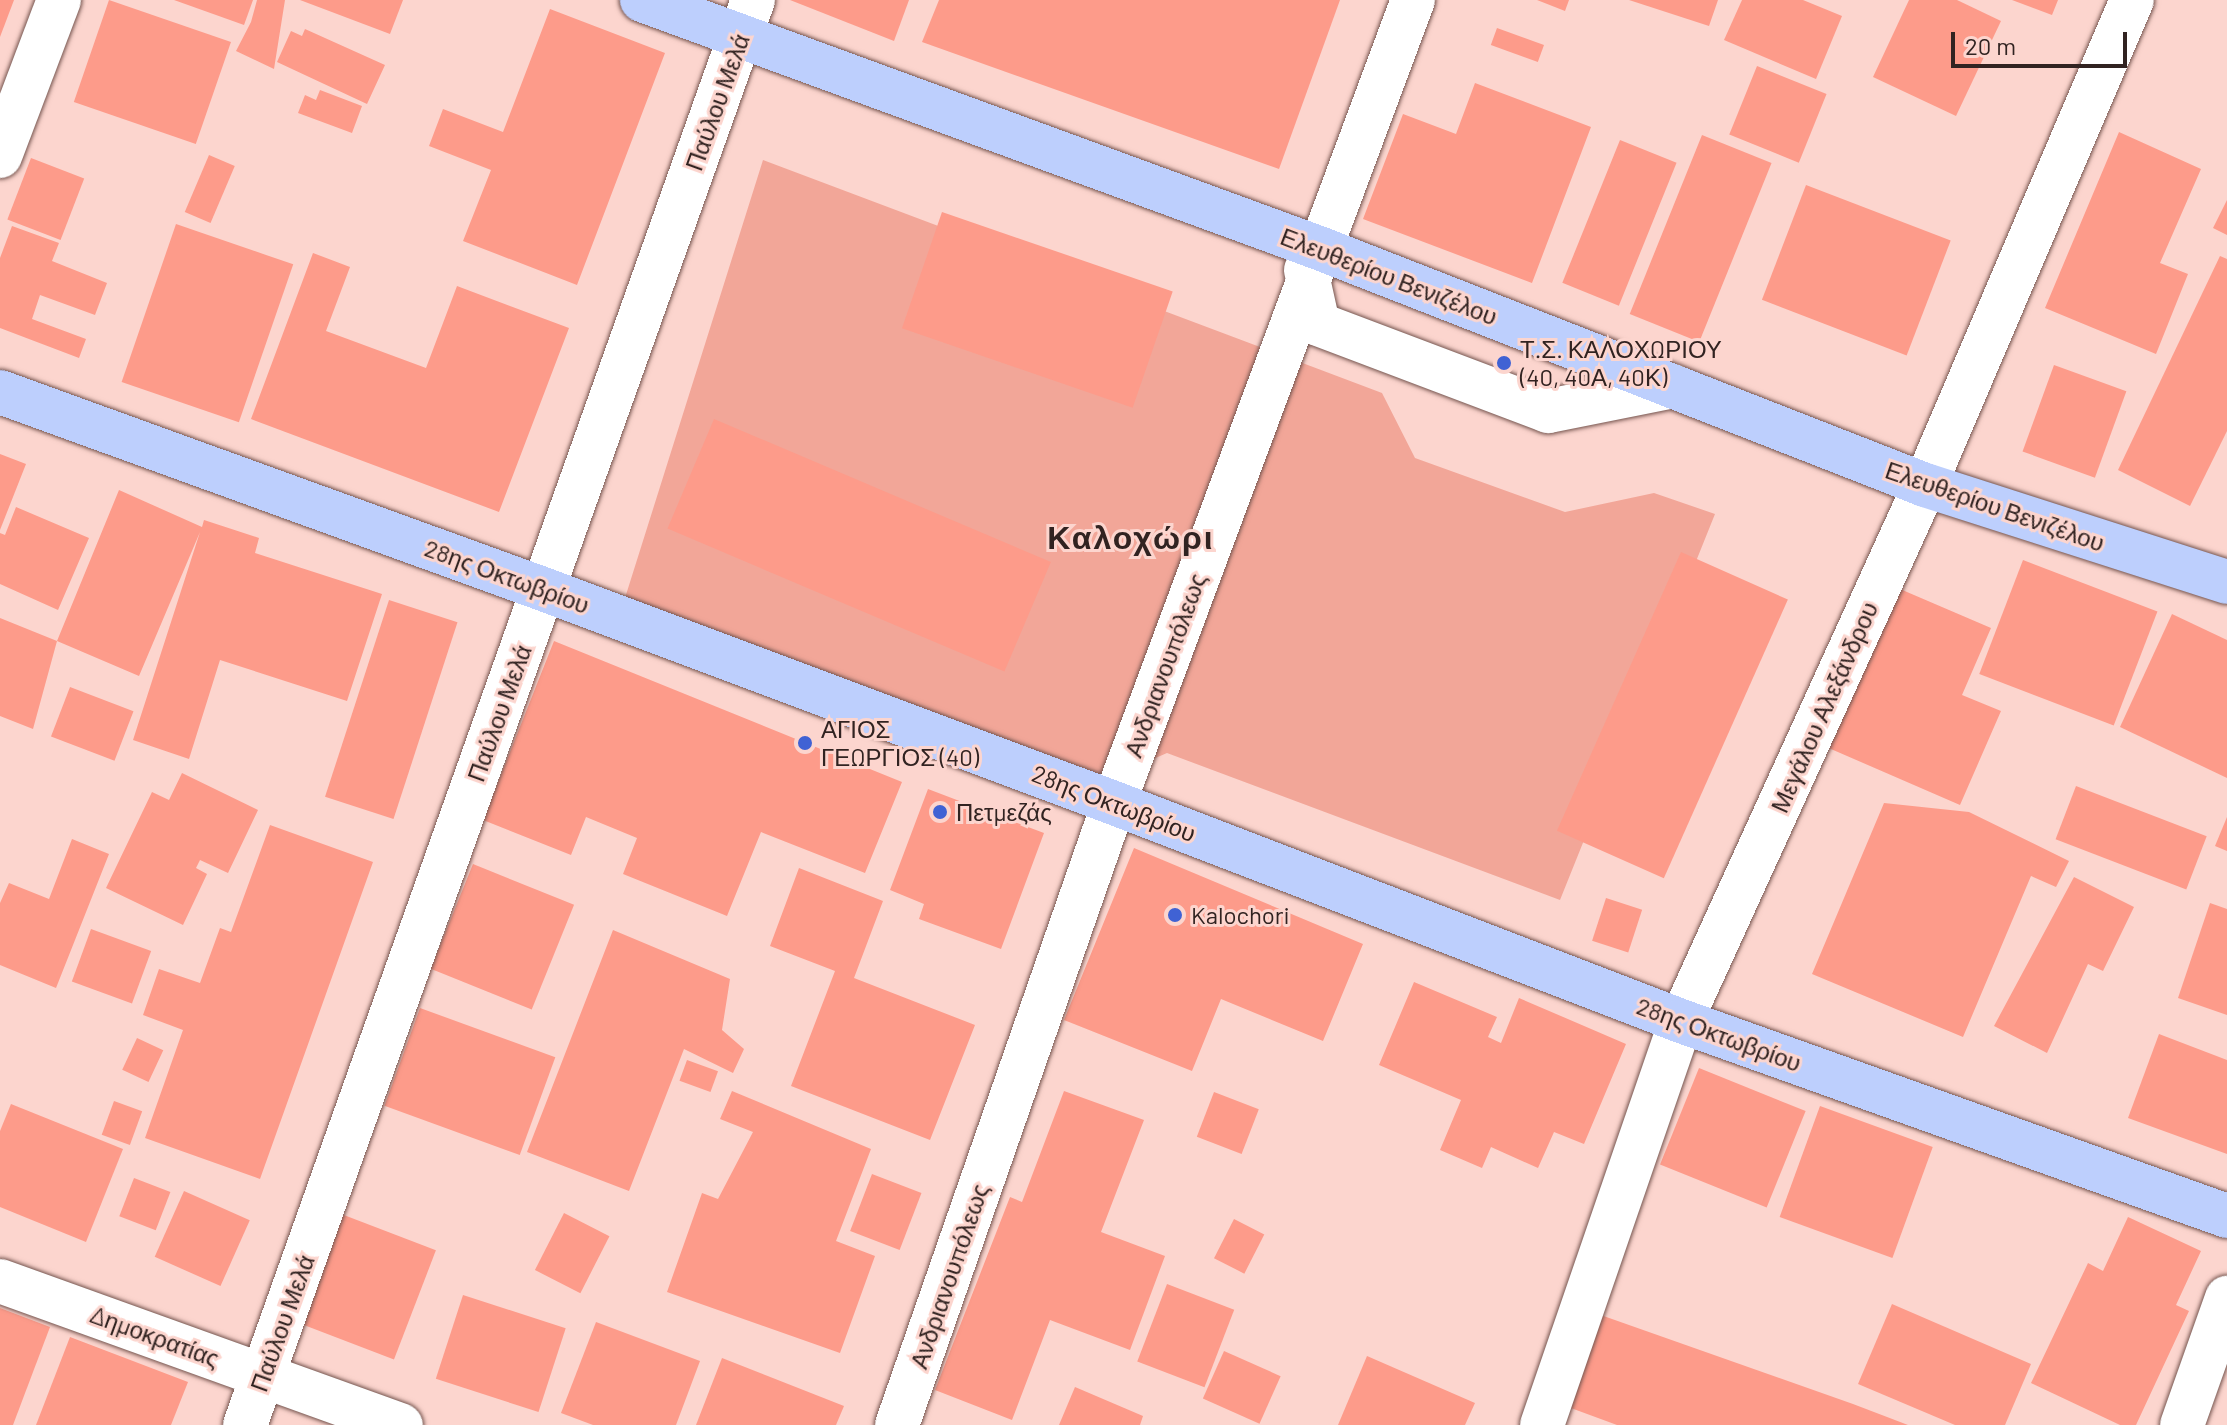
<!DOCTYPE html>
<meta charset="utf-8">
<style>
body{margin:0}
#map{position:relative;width:2227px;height:1425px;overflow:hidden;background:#fcd5ce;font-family:Barlow,sans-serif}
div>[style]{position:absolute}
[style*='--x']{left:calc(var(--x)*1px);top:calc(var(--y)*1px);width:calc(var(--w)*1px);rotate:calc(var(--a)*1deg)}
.green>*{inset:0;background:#f2a698}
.building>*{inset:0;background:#fd9b8a;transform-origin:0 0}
.roads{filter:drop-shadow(0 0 2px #75554f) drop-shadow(0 0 2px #75554f)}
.minor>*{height:44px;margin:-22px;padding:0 22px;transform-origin:22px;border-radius:22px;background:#fff}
.major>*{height:44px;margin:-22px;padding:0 22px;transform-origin:22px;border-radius:22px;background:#bdcffd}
.dots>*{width:22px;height:22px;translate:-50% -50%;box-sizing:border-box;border:4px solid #fcd5ce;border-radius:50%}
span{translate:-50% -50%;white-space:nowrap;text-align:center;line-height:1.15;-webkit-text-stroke:6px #fcd5ce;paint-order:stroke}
.street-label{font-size:24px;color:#312321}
.poi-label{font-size:24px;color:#312321}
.left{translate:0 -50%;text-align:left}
.district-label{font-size:32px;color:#312321;font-weight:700;letter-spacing:2px}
.scale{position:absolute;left:1951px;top:32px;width:176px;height:36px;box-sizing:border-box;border:4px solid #312321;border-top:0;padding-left:10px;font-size:24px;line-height:28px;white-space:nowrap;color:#312321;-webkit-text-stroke:6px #fcd5ce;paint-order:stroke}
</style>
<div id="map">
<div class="green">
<i style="clip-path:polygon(763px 160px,1382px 393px,1415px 458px,1565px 512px,1654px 493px,1715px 514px,1560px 900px,1167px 753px,1098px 783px,619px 617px)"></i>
</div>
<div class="building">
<i style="clip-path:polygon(0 0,14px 0,0 37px)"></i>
<i style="left:109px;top:0;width:129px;height:108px;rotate:19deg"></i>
<i style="clip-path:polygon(174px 0,253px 0,244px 25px)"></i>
<i style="clip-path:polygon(257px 0,285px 0,274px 69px,236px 51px,251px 22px)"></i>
<i style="clip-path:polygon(300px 0,403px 0,390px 34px)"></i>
<i style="clip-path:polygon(790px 0,909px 0,894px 41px)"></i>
<i style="clip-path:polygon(939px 0,1340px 0,1279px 169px,922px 42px)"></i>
<i style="clip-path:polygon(1537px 0,1569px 0,1565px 11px)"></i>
<i style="clip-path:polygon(1629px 0,1718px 0,1709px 26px)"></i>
<i style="clip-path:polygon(1742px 0,1803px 0,1842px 16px,1816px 79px,1724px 40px)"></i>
<i style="clip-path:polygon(1909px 0,1957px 0,2001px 21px,1956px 116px,1873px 77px)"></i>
<i style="clip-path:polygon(2012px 0,2058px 0,2052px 15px)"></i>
<i style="clip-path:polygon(550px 9px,665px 53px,577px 285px,463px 241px,491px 170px,429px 146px,443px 109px,503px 132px)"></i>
<i style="left:1497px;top:28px;width:50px;height:18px;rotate:20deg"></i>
<i style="clip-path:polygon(305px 29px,385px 65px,367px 104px,277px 62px,291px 31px,302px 36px)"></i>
<i style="left:1757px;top:66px;width:75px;height:74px;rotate:22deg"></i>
<i style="clip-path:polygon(1475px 83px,1591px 127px,1532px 283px,1363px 219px,1403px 114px,1456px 134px)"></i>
<i style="clip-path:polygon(320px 90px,362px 106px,352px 133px,298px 113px,305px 95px,316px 100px)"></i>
<i style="clip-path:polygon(2119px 132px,2201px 169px,2160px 263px,2188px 274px,2156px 354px,2045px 308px)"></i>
<i style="left:1702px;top:135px;width:75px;height:193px;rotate:22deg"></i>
<i style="left:1620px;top:140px;width:61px;height:154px;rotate:22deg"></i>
<i style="left:209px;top:155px;width:28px;height:62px;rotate:23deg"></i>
<i style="left:31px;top:158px;width:57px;height:66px;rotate:21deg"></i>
<i style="left:1806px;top:185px;width:155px;height:123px;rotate:21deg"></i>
<i style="clip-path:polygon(2227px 200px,2227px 235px,2213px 228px)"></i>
<i style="left:942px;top:212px;width:244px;height:123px;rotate:19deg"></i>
<i style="left:176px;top:224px;width:124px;height:167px;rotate:19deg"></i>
<i style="clip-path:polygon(12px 226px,59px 243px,52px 261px,107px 283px,95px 315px,40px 295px,32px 319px,86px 339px,79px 358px,0 328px,0 258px)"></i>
<i style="clip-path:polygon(313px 253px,350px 267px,326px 331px,426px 368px,457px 286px,569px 328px,499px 512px,251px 419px)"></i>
<i style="clip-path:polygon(2220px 256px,2227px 259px,2227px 431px,2190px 506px,2118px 470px)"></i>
<i style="left:2054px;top:365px;width:77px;height:92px;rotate:20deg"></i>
<i style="left:714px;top:419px;width:366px;height:119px;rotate:23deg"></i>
<i style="clip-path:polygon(0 454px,26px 464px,0 530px)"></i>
<i style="clip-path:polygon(119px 490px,202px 527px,204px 520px,259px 538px,255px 553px,382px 594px,347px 701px,220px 660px,189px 759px,133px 740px,200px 532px,139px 676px,57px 641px)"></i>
<i style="clip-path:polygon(16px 507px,89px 538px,58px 610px,0 584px,0 533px,5px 535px)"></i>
<i style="left:1681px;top:552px;width:117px;height:305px;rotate:24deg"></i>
<i style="left:2023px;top:560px;width:144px;height:122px;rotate:21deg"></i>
<i style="clip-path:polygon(1893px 586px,1991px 628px,1962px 695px,2001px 711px,1960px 805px,1824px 746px)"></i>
<i style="left:389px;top:600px;width:72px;height:207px;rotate:18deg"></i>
<i style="clip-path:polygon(2172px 614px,2227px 640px,2227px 778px,2120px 727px)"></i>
<i style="clip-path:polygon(0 618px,57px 641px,33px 729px,0 716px)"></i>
<i style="clip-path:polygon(554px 641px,902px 782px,865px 873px,761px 832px,727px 916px,623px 874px,637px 838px,586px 817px,571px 855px,483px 820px)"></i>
<i style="left:70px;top:687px;width:68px;height:53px;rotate:21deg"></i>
<i style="clip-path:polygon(182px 773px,258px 810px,228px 873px,200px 860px,196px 868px,207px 874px,183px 925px,106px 888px,152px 792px,169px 800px)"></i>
<i style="left:2076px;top:786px;width:140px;height:57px;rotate:21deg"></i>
<i style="clip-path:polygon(928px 789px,1044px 833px,1001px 949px,919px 919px,924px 904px,890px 890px)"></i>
<i style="clip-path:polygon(1884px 803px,1969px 812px,2069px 861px,2056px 887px,2031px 876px,1963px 1037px,1812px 974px)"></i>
<i style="clip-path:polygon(2227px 817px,2227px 851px,2215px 846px)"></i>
<i style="clip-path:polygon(270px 825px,373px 862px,260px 1179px,145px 1138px,183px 1030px,143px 1015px,159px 969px,200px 983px,220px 928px,231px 932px)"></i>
<i style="clip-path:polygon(72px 839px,109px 854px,56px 988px,0 965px,0 903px,9px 883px,49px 899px)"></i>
<i style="clip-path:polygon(1134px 848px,1363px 944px,1323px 1041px,1221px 999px,1192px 1071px,1064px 1020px)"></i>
<i style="left:473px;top:864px;width:109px;height:113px;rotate:22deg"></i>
<i style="clip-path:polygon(799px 868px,883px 901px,854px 978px,975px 1025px,930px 1140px,791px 1086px,835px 971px,770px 946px)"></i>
<i style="clip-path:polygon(2074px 877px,2134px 907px,2103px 971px,2088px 964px,2047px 1053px,1994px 1026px)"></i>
<i style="left:1606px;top:898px;width:38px;height:45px;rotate:18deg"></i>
<i style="clip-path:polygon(2210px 903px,2227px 909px,2227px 1015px,2178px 998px)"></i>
<i style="left:91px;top:929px;width:64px;height:56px;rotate:20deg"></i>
<i style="clip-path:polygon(613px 930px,730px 979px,722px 1030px,744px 1049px,733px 1073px,684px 1049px,629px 1191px,527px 1152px)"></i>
<i style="clip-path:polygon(1414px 982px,1497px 1017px,1488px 1037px,1501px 1043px,1519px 998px,1626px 1044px,1584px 1144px,1554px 1132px,1538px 1168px,1491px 1147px,1482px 1168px,1440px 1150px,1461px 1100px,1379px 1065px)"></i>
<i style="left:420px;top:1008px;width:144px;height:104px;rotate:20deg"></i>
<i style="clip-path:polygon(2159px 1034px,2227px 1060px,2227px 1154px,2128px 1118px)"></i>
<i style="left:137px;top:1038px;width:29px;height:35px;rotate:25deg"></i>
<i style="left:687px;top:1060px;width:33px;height:22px;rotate:20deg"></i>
<i style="left:1699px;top:1068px;width:115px;height:104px;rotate:22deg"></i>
<i style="clip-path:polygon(732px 1091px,871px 1149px,836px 1241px,875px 1256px,840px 1353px,667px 1292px,702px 1193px,718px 1199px,753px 1132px,720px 1119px)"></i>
<i style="clip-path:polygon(1064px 1091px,1144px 1120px,1101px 1232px,1165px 1256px,1130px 1350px,1050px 1320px,1012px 1420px,935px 1390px,1010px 1197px,1022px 1202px)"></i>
<i style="left:1214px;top:1092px;width:48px;height:48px;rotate:21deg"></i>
<i style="left:114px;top:1101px;width:30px;height:36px;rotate:20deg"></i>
<i style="clip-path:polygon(11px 1104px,123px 1149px,86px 1242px,0 1207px,0 1131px)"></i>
<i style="left:1820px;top:1106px;width:120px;height:118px;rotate:20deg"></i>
<i style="left:872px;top:1174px;width:53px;height:61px;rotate:21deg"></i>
<i style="left:134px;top:1178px;width:39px;height:41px;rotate:21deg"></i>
<i style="left:184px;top:1191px;width:72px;height:72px;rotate:24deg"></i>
<i style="left:336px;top:1212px;width:107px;height:117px;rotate:21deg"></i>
<i style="left:564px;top:1213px;width:51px;height:64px;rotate:27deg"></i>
<i style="clip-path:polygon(2128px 1217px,2201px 1251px,2176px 1305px,2189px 1311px,2136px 1425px,2120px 1425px,2031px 1383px,2088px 1263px,2103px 1271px)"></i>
<i style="left:1234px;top:1219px;width:34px;height:44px;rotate:27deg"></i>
<i style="left:1167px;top:1284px;width:72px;height:83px;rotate:21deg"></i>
<i style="left:463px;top:1295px;width:108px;height:88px;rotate:18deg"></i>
<i style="clip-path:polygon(1892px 1304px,2031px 1364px,2005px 1425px,1955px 1425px,1858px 1384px)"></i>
<i style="clip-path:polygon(0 1308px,50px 1327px,13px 1425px,0 1425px)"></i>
<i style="clip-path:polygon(1595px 1313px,1853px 1404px,1908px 1425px,1617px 1425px,1560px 1404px)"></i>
<i style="clip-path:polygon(596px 1322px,700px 1361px,676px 1425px,593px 1425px,561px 1413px)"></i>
<i style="clip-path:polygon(70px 1337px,188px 1382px,171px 1425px,36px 1425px)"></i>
<i style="left:1224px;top:1351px;width:62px;height:52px;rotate:24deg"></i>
<i style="clip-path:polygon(1367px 1356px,1475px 1403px,1465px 1425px,1338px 1425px)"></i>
<i style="clip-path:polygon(722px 1358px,844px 1406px,836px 1425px,696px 1425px)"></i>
<i style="clip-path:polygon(1075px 1387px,1143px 1416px,1140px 1425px,1059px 1425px)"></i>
</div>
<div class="roads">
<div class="minor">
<i style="--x:0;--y:156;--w:167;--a:-69.3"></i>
<i style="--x:1306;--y:270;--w:55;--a:77.5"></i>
<i style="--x:1318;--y:324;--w:246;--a:20.7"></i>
<i style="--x:1548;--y:411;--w:127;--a:-11.3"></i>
<i style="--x:0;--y:1281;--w:426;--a:19.8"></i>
<i style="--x:245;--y:1425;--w:1513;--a:-70.38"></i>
<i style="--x:897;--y:1425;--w:659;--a:-70.77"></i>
<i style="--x:1114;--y:803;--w:857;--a:-69.58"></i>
<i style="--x:1542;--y:1425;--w:427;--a:-71"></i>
<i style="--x:1681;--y:1021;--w:589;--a:-65.52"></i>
<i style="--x:1925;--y:485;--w:527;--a:-66.89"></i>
<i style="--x:2182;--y:1425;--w:135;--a:-70.5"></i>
</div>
<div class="major">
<i style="--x:642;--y:0;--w:721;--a:20.12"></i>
<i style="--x:1319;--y:248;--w:651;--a:21.36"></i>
<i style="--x:1925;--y:485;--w:317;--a:17.8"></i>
<i style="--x:0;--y:392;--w:578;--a:19.94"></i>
<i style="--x:543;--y:589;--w:610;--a:20.55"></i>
<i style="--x:1114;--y:803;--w:607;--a:21.03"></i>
<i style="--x:1681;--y:1021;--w:580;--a:19.65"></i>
</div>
</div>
<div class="dots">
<i style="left:1504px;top:363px;background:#4062d4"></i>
<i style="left:805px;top:743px;background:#4062d4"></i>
<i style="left:940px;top:812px;background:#4062d4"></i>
<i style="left:1175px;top:915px;background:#4062d4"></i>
</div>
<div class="street-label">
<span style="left:717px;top:102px;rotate:-70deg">Παύλου Μελά</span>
<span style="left:1389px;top:276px;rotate:21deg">Ελευθερίου Βενιζέλου</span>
<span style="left:1995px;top:506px;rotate:19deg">Ελευθερίου Βενιζέλου</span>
<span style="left:507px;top:576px;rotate:20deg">28ης Οκτωβρίου</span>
<span style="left:1165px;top:665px;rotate:-70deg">Ανδριανουπόλεως</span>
<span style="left:1824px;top:707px;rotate:-66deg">Μεγάλου Αλεξάνδρου</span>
<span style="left:499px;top:713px;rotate:-70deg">Παύλου Μελά</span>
<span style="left:1114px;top:803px;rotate:21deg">28ης Οκτωβρίου</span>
<span style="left:1719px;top:1034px;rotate:20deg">28ης Οκτωβρίου</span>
<span style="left:949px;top:1276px;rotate:-71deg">Ανδριανουπόλεως</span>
<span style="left:282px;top:1323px;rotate:-70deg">Παύλου Μελά</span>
<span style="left:155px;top:1336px;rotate:20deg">Δημοκρατίας</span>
</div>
<div class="poi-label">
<span class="left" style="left:1520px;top:363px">Τ.Σ. ΚΑΛΟΧΩΡΙΟΥ<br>(40, 40Α, 40Κ)</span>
<span class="left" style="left:821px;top:743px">ΑΓΙΟΣ<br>ΓΕΩΡΓΙΟΣ (40)</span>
<span class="left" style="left:956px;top:812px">Πετμεζάς</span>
<span class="left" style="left:1191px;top:915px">Kalochori</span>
</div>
<div class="district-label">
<span style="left:1131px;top:536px">Καλοχώρι</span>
</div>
<div class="scale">20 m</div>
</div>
